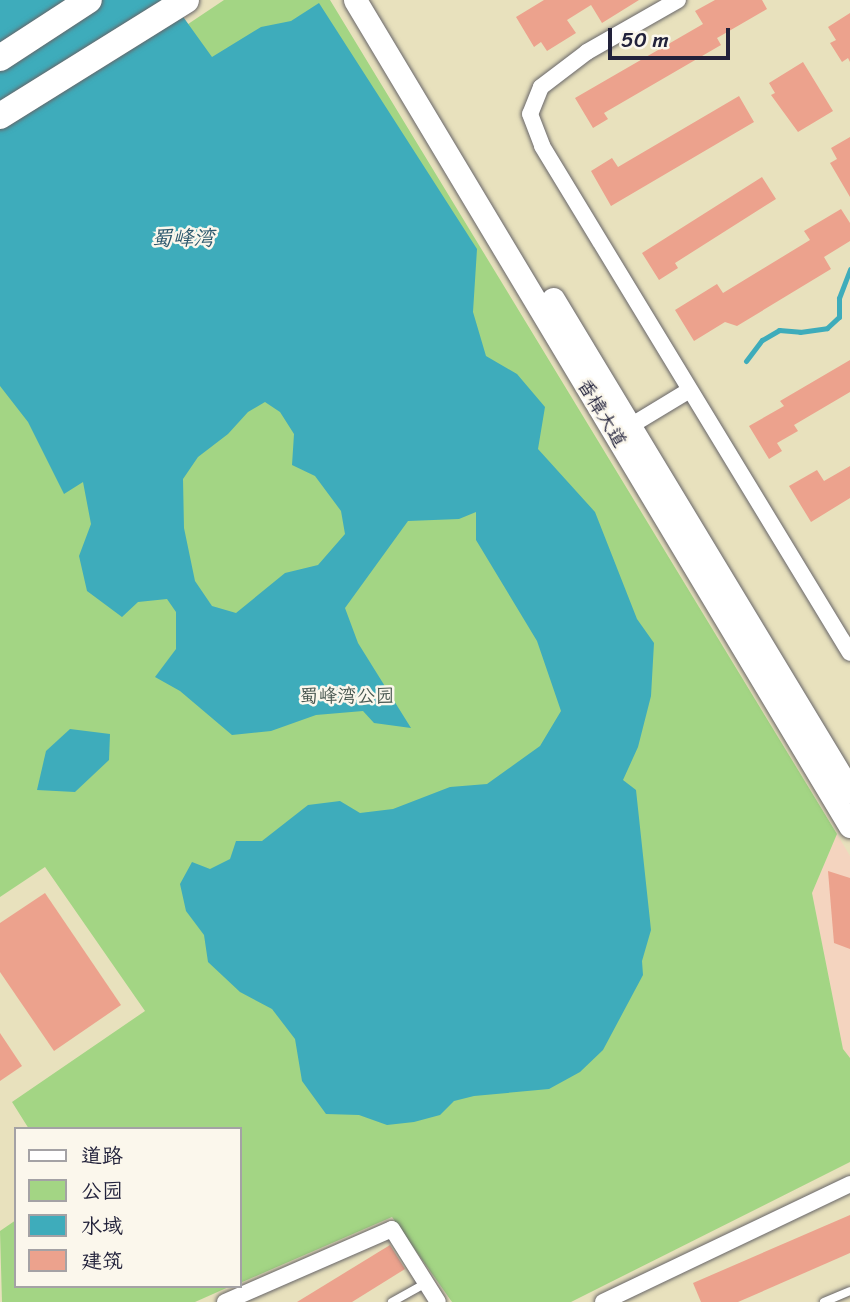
<!DOCTYPE html>
<meta charset="utf-8">
<style>
body{margin:0}
#map{position:relative;width:850px;height:1302px;overflow:hidden;background:#e8e1bd;font-family:Sriracha,"LXGW WenKai TC",sans-serif}
div>[style]{position:absolute}
[style*='--x']{left:calc(var(--x)*1px);top:calc(var(--y)*1px);width:calc(var(--w)*1px);rotate:calc(var(--a)*1deg)}
.built>*{inset:0;background:#f4d4bf}
.green>*{inset:0;background:#a3d584}
.water>*{inset:0;background:#3eacbb}
.stream>*{height:5px;margin:-2.5px;padding:0 2.5px;transform-origin:2.5px;border-radius:2.5px;background:#3eacbb}
.building>*{inset:0;background:#eca28d}
.roads{filter:drop-shadow(0 0 2px #676568) drop-shadow(0 0 2px #676568)}
.lane>*{height:8px;margin:-4px;padding:0 4px;transform-origin:4px;border-radius:4px;background:#fff}
.street>*{height:16px;margin:-8px;padding:0 8px;transform-origin:8px;border-radius:8px;background:#fff}
.secondary>*{height:23px;margin:-11.5px;padding:0 11.5px;transform-origin:11.5px;border-radius:11.5px;background:#fff}
.primary>*{height:26px;margin:-13px;padding:0 13px;transform-origin:13px;border-radius:13px;background:#fff}
span{translate:-50% -50%;white-space:nowrap;text-align:center;line-height:1.15;-webkit-text-stroke:5px #fbf7ec;paint-order:stroke}
.street-label{font-size:19px;color:#22223b}
.park-label{font-size:19px;color:#495851}
.water-label{font-size:21px;color:#2d596e;font-style:italic}
.legend{position:absolute;left:14px;top:1127px;width:228px;height:161px;box-sizing:border-box;background:#fbf7ec;border:2px solid #a4a2a5;margin:0;padding:9px 12px;list-style:none;font-size:21px;color:#22223b}
.legend li{display:flex;align-items:center;gap:14px;height:35px}
.legend b{width:35px;border:2px solid #a4a2a5}
.scale{position:absolute;left:608px;top:28px;width:122px;height:32px;box-sizing:border-box;border:4px solid #22223b;border-top:0;padding-left:9px;font-size:21px;line-height:24px;white-space:nowrap;color:#22223b;-webkit-text-stroke:5px #fbf7ec;paint-order:stroke}
</style>
<div id="map">
<div class="built">
<i style="clip-path:polygon(837px 834px,850px 856px,850px 1058px,843px 1049px,812px 893px)"></i>
</div>
<div class="green">
<i style="clip-path:polygon(224px 0,330px 0,837px 834px,812px 893px,843px 1049px,850px 1058px,850px 1162px,571px 1302px,452px 1302px,392px 1217px,240px 1283px,240px 1129px,29px 1129px,12px 1102px,145px 1011px,45px 867px,0 897px,0 150px)"></i>
<i style="clip-path:polygon(16px 1220px,16px 1286px,231px 1286px,195px 1302px,2px 1302px,0 1231px)"></i>
</div>
<div class="water">
<i style="clip-path:polygon(evenodd,0 0,171px 0,212px 57px,261px 27px,291px 21px,319px 3px,477px 249px,473px 312px,486px 356px,517px 374px,545px 407px,538px 449px,595px 512px,637px 619px,654px 643px,651px 696px,638px 747px,623px 780px,636px 790px,651px 930px,642px 961px,643px 975px,603px 1050px,580px 1072px,549px 1089px,474px 1096px,454px 1101px,440px 1115px,414px 1122px,387px 1125px,359px 1115px,326px 1114px,302px 1081px,295px 1039px,272px 1009px,240px 992px,208px 962px,204px 935px,186px 911px,180px 884px,192px 862px,210px 869px,230px 859px,236px 841px,262px 841px,308px 805px,340px 801px,360px 813px,393px 809px,450px 787px,487px 784px,540px 746px,561px 711px,537px 641px,476px 540px,476px 512px,459px 519px,408px 521px,345px 608px,358px 643px,411px 728px,374px 723px,363px 711px,316px 715px,271px 731px,232px 735px,180px 691px,155px 677px,176px 649px,176px 612px,167px 599px,138px 602px,122px 617px,87px 591px,79px 556px,91px 524px,83px 482px,64px 494px,28px 422px,0 386px,0 0,265px 402px,280px 412px,294px 434px,292px 465px,315px 476px,341px 511px,345px 534px,318px 565px,285px 573px,236px 613px,212px 606px,195px 581px,184px 528px,183px 479px,198px 457px,228px 434px,248px 412px,265px 402px)"></i>
<i style="clip-path:polygon(70px 729px,110px 734px,109px 760px,75px 792px,37px 790px,46px 751px)"></i>
</div>
<div class="stream">
<i style="--x:746;--y:361;--w:26;--a:-53"></i>
<i style="--x:762;--y:340;--w:20;--a:-30"></i>
<i style="--x:779;--y:330;--w:21;--a:5"></i>
<i style="--x:800;--y:332;--w:27;--a:-8"></i>
<i style="--x:827;--y:328;--w:16;--a:-43"></i>
<i style="--x:839;--y:317;--w:19;--a:-90"></i>
<i style="--x:839;--y:298;--w:31;--a:-69"></i>
</div>
<div class="building">
<i style="clip-path:polygon(544px 0,639px 0,602px 23px,591px 5px,567px 20px,576px 33px,547px 51px,541px 42px,534px 47px,516px 17px)"></i>
<i style="clip-path:polygon(715px 0,762px 0,767px 9px,717px 38px,721px 45px,604px 113px,608px 119px,593px 128px,575px 98px,703px 24px,695px 11px)"></i>
<i style="clip-path:polygon(850px 13px,850px 62px,848px 58px,842px 62px,830px 43px,836px 40px,828px 27px)"></i>
<i style="clip-path:polygon(803px 62px,833px 111px,798px 132px,771px 95px,775px 93px,769px 83px)"></i>
<i style="clip-path:polygon(739px 96px,754px 122px,611px 206px,591px 171px,612px 158px,618px 167px)"></i>
<i style="clip-path:polygon(850px 137px,850px 197px,830px 163px,837px 159px,831px 148px)"></i>
<i style="clip-path:polygon(762px 177px,776px 199px,675px 263px,678px 268px,659px 280px,642px 253px)"></i>
<i style="clip-path:polygon(841px 209px,850px 223px,850px 241px,824px 257px,831px 269px,737px 326px,725px 322px,694px 341px,675px 310px,717px 284px,723px 293px,810px 240px,804px 231px)"></i>
<i style="clip-path:polygon(850px 360px,850px 392px,794px 425px,798px 431px,777px 443px,782px 451px,769px 459px,749px 426px,784px 406px,780px 401px)"></i>
<i style="clip-path:polygon(850px 466px,850px 498px,811px 522px,789px 486px,817px 470px,824px 481px)"></i>
<i style="clip-path:polygon(828px 871px,850px 878px,850px 949px,834px 943px)"></i>
<i style="clip-path:polygon(45px 893px,121px 1005px,54px 1051px,0 972px,0 923px)"></i>
<i style="clip-path:polygon(0 1033px,22px 1066px,0 1081px)"></i>
<i style="clip-path:polygon(850px 1215px,850px 1253px,738px 1302px,701px 1302px,693px 1283px)"></i>
<i style="clip-path:polygon(390px 1245px,405px 1269px,352px 1302px,297px 1302px)"></i>
</div>
<div class="roads">
<div class="lane">
<i style="--x:392;--y:1302;--w:39;--a:-29"></i>
<i style="--x:824;--y:1302;--w:28;--a:-23"></i>
</div>
<div class="street">
<i style="--x:678;--y:0;--w:105;--a:150.3"></i>
<i style="--x:587;--y:52;--w:58;--a:142.7"></i>
<i style="--x:541;--y:87;--w:29;--a:112"></i>
<i style="--x:530;--y:114;--w:34;--a:69"></i>
<i style="--x:542;--y:146;--w:593;--a:58.72"></i>
<i style="--x:622;--y:431;--w:77;--a:-31.2"></i>
<i style="--x:225;--y:1302;--w:182;--a:-23.6"></i>
<i style="--x:392;--y:1229;--w:86;--a:57.8"></i>
<i style="--x:603;--y:1302;--w:274;--a:-25.5"></i>
</div>
<div class="secondary">
<i style="--x:355;--y:0;--w:963;--a:59.07"></i>
<i style="--x:553;--y:299;--w:575;--a:58.88"></i>
</div>
<div class="primary">
<i style="--x:0;--y:58;--w:106;--a:-33.1"></i>
<i style="--x:0;--y:116;--w:219;--a:-31.9"></i>
</div>
</div>
<div class="street-label">
<span style="left:602px;top:413px;rotate:59deg">香樟大道</span>
</div>
<div class="park-label">
<span style="left:347px;top:696px">蜀峰湾公园</span>
</div>
<div class="water-label">
<span style="left:183px;top:238px">蜀峰湾</span>
</div>
<ul class="legend">
<li><b style="height:9px;background:#fff"></b>道路</li>
<li><b style="height:19px;background:#a3d584"></b>公园</li>
<li><b style="height:19px;background:#3eacbb"></b>水域</li>
<li><b style="height:19px;background:#eca28d"></b>建筑</li>
</ul>
<div class="scale">50 m</div>
</div>
